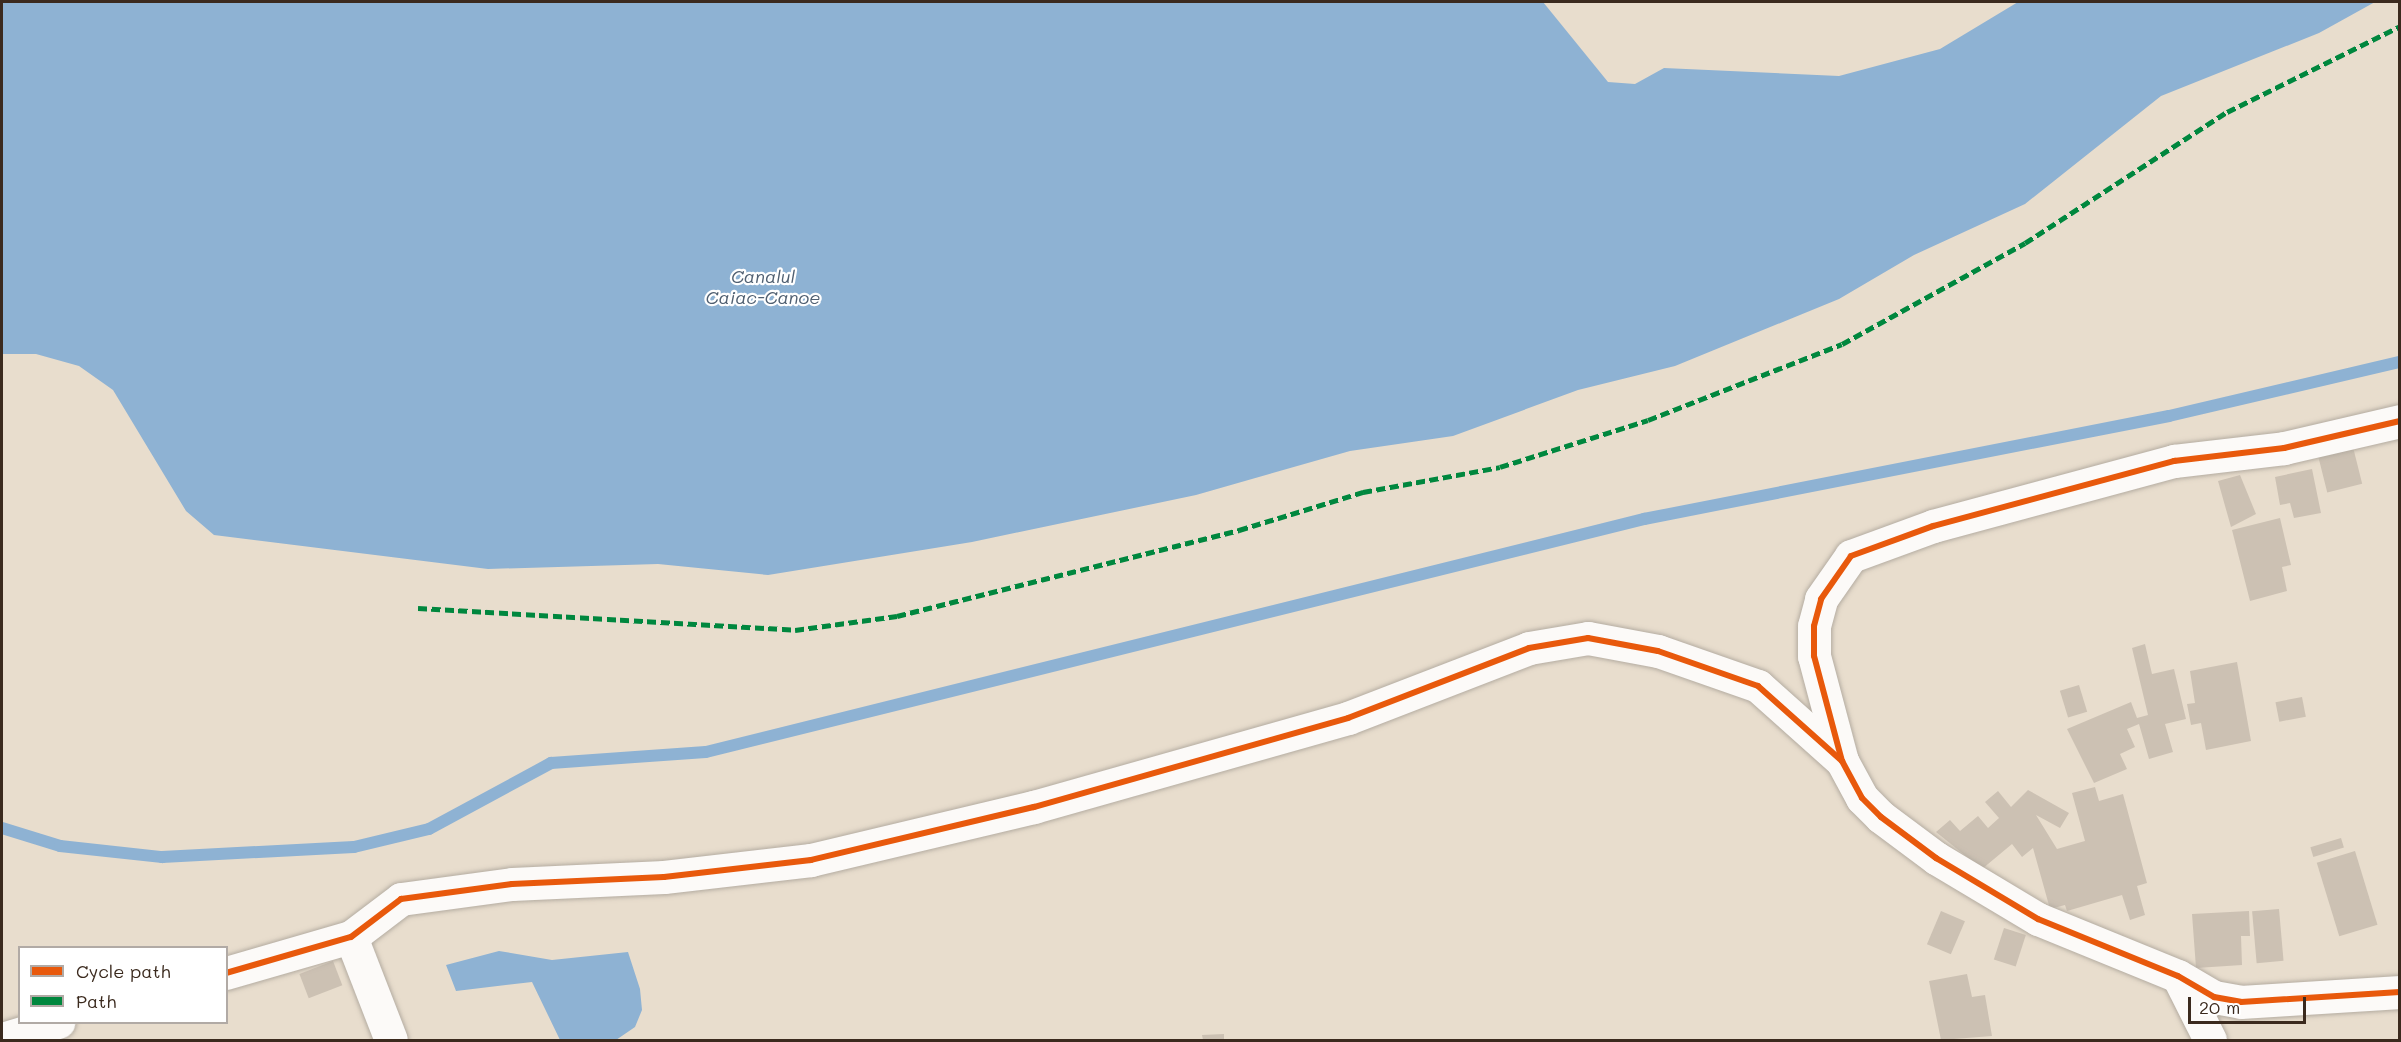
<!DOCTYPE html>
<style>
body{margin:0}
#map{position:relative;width:2401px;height:1042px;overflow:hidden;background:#e8ddcd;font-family:Mali,sans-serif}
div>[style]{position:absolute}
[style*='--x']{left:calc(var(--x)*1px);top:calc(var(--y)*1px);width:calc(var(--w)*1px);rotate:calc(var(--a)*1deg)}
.water>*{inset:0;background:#8eb2d3}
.stream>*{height:12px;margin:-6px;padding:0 6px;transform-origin:6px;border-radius:6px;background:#8eb2d3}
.building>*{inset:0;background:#ccc1b3;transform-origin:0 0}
.roads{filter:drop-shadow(0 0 2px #b4aca1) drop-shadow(0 0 2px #b4aca1)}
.minor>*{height:33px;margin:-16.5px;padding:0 16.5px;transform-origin:16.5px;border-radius:16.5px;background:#fcfaf8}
.quiet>*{height:4.5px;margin-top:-2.25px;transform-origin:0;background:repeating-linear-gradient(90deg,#00873e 0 9px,transparent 0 13.5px)}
.cycleway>*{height:6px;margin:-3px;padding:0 3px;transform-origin:3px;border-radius:3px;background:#e8590c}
span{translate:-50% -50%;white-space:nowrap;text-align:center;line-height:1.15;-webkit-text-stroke:4.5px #fff;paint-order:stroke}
.water-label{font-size:18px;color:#4f5f71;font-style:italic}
.frame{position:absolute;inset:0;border:3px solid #3b2a1e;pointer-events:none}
.legend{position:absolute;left:18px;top:946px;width:210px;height:78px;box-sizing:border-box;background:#fff;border:2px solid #b1aaa5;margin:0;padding:8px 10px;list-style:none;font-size:18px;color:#3b2a1e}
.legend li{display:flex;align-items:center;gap:12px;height:30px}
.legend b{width:30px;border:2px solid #b1aaa5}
.scale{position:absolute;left:2188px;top:997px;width:118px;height:27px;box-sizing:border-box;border:3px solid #3b2a1e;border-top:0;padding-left:8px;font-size:18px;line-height:21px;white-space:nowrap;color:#3b2a1e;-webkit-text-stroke:4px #fff;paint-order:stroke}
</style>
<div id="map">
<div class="water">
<i style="clip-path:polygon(2px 2px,1543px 2px,1608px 82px,1635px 84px,1664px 68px,1839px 76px,1940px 49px,2018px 2px,2375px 2px,2319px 33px,2161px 96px,2025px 204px,1914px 255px,1839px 299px,1675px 366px,1578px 390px,1453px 436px,1350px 451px,1196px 495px,972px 542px,768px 575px,658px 564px,488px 569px,214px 535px,186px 511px,113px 390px,79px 366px,36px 354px,2px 354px)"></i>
<i style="clip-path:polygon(499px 951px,552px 960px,628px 952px,640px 989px,642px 1010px,635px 1027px,616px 1040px,560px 1040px,532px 982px,456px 991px,446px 965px)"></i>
</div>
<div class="stream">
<i style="--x:2;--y:828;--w:61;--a:17.2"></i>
<i style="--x:60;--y:846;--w:103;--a:6.2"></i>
<i style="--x:162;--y:857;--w:192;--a:-3"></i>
<i style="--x:354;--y:847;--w:77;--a:-13.5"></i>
<i style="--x:429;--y:829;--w:139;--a:-28.4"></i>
<i style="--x:551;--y:763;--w:155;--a:-4.1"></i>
<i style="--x:706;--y:752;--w:967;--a:-13.95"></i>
<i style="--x:1644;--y:519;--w:535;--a:-11.1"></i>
<i style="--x:2169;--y:416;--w:237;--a:-13.2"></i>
</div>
<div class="building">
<i style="left:2353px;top:447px;width:38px;height:36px;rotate:76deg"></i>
<i style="clip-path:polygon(2312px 469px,2321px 513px,2294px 518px,2290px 503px,2280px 505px,2275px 477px)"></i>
<i style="clip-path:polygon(2240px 475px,2256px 514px,2231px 527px,2218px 481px)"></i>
<i style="clip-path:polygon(2280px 518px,2291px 565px,2282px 567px,2287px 591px,2250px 601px,2232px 530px)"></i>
<i style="clip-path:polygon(2145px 644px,2152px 674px,2174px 669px,2186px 719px,2165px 724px,2173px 752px,2149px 759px,2139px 724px,2127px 729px,2135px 747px,2120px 754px,2127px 769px,2094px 783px,2067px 729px,2131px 702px,2137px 718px,2148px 715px,2132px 648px)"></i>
<i style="clip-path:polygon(2237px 662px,2251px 741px,2206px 750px,2201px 723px,2191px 725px,2187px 704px,2195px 703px,2190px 671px)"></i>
<i style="left:2079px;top:685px;width:28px;height:20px;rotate:73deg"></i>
<i style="left:2302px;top:697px;width:20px;height:27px;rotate:79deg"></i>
<i style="clip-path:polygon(2095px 787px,2099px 801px,2123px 794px,2147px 883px,2137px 886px,2145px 915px,2130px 920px,2122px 895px,2067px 911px,2065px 905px,2050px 909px,2033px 848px,2022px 857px,2012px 844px,1982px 869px,1936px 832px,1950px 820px,1960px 831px,1978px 816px,1988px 828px,1999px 818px,1985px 802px,1998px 791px,2011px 807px,2028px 790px,2069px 813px,2060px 828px,2036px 815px,2057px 849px,2085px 841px,2072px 793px)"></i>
<i style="left:2341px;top:838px;width:10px;height:32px;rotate:73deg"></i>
<i style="left:2355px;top:851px;width:77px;height:40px;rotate:73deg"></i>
<i style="left:2279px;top:909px;width:52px;height:27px;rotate:85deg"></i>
<i style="left:1941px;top:911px;width:26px;height:36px;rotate:23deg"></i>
<i style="clip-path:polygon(2249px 911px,2250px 936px,2241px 936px,2242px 965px,2196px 968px,2192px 914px)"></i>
<i style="left:2004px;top:928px;width:23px;height:33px;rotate:18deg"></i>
<i style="left:333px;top:961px;width:26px;height:36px;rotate:69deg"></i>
<i style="clip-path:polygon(1967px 974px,1972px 997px,1985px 995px,1992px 1036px,1941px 1040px,1929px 981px)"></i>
<i style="clip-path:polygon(1224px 1034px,1224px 1040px,1203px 1040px,1202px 1035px)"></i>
</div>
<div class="roads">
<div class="minor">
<i style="--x:1842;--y:761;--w:109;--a:-104.9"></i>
<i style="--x:1814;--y:656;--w:30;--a:-90"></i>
<i style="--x:1814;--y:626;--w:28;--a:-75"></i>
<i style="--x:1821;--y:599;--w:52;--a:-55.1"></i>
<i style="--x:1851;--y:556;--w:87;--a:-20.1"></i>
<i style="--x:1933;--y:526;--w:250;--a:-15.1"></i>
<i style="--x:2174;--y:461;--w:111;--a:-6.7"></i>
<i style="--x:2284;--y:448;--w:119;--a:-13.1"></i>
<i style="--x:351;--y:937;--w:110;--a:68.8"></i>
<i style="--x:226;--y:973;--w:130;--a:-16.1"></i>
<i style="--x:351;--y:937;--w:63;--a:-37.2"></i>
<i style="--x:401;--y:899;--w:112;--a:-7.7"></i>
<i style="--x:512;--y:884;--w:152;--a:-2.6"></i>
<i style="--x:664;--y:877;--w:148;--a:-6.6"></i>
<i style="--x:811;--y:860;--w:229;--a:-13.4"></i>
<i style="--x:1034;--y:807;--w:326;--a:-15.8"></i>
<i style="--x:1348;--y:718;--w:194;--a:-21.1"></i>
<i style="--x:1529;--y:648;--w:60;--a:-9.6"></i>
<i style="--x:1588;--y:638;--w:71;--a:10.5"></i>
<i style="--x:1658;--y:651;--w:106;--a:19.3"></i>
<i style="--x:1758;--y:686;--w:113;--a:41.8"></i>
<i style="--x:1842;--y:761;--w:42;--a:61.6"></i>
<i style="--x:1862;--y:798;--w:27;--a:45"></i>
<i style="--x:1881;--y:817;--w:69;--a:36.7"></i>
<i style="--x:1936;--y:858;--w:119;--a:30.9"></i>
<i style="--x:2038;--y:919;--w:151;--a:22.2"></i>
<i style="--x:2178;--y:976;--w:42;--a:30.3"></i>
<i style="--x:2214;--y:997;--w:27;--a:10"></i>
<i style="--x:2241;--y:1002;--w:159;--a:-3.6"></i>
<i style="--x:2179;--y:978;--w:69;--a:63.4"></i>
<i style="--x:2;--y:1039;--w:59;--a:-16.9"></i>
</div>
</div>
<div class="quiet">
<i style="--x:418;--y:608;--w:378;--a:3.3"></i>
<i style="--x:795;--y:630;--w:103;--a:-7.8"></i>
<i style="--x:897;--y:616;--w:353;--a:-14.1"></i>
<i style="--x:1239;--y:530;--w:130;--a:-17"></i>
<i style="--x:1363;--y:492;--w:139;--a:-10.3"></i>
<i style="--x:1500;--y:467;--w:155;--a:-17.6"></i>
<i style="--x:1648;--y:420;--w:208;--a:-21.4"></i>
<i style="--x:1842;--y:344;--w:209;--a:-28.9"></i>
<i style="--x:2025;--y:243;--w:241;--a:-33"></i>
<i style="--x:2227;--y:112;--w:193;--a:-26.4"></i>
</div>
<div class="cycleway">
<i style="--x:1842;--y:761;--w:109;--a:-104.9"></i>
<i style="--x:1814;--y:656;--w:30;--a:-90"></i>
<i style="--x:1814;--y:626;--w:28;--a:-75"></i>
<i style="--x:1821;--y:599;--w:52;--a:-55.1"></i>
<i style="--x:1851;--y:556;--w:87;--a:-20.1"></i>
<i style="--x:1933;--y:526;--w:250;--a:-15.1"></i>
<i style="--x:2174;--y:461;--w:111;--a:-6.7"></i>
<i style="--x:2284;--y:448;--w:119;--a:-13.1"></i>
<i style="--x:226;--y:973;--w:130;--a:-16.1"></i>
<i style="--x:351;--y:937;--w:63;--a:-37.2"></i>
<i style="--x:401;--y:899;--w:112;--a:-7.7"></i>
<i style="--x:512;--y:884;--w:152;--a:-2.6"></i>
<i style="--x:664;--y:877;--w:148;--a:-6.6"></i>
<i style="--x:811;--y:860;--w:229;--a:-13.4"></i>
<i style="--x:1034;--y:807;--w:326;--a:-15.8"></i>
<i style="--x:1348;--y:718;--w:194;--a:-21.1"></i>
<i style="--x:1529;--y:648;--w:60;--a:-9.6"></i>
<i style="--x:1588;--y:638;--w:71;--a:10.5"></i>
<i style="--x:1658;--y:651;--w:106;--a:19.3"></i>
<i style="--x:1758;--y:686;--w:113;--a:41.8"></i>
<i style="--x:1842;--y:761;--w:42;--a:61.6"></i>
<i style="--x:1862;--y:798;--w:27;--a:45"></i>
<i style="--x:1881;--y:817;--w:69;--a:36.7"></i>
<i style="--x:1936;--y:858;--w:119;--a:30.9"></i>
<i style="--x:2038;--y:919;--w:151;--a:22.2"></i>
<i style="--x:2178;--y:976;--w:42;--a:30.3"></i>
<i style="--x:2214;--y:997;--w:27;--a:10"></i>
<i style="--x:2241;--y:1002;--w:159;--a:-3.6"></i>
</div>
<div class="water-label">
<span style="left:763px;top:287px">Canalul<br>Caiac-Canoe</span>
</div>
<div class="frame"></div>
<ul class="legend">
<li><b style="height:8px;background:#e8590c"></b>Cycle path</li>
<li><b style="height:8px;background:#00873e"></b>Path</li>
</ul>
<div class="scale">20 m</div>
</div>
